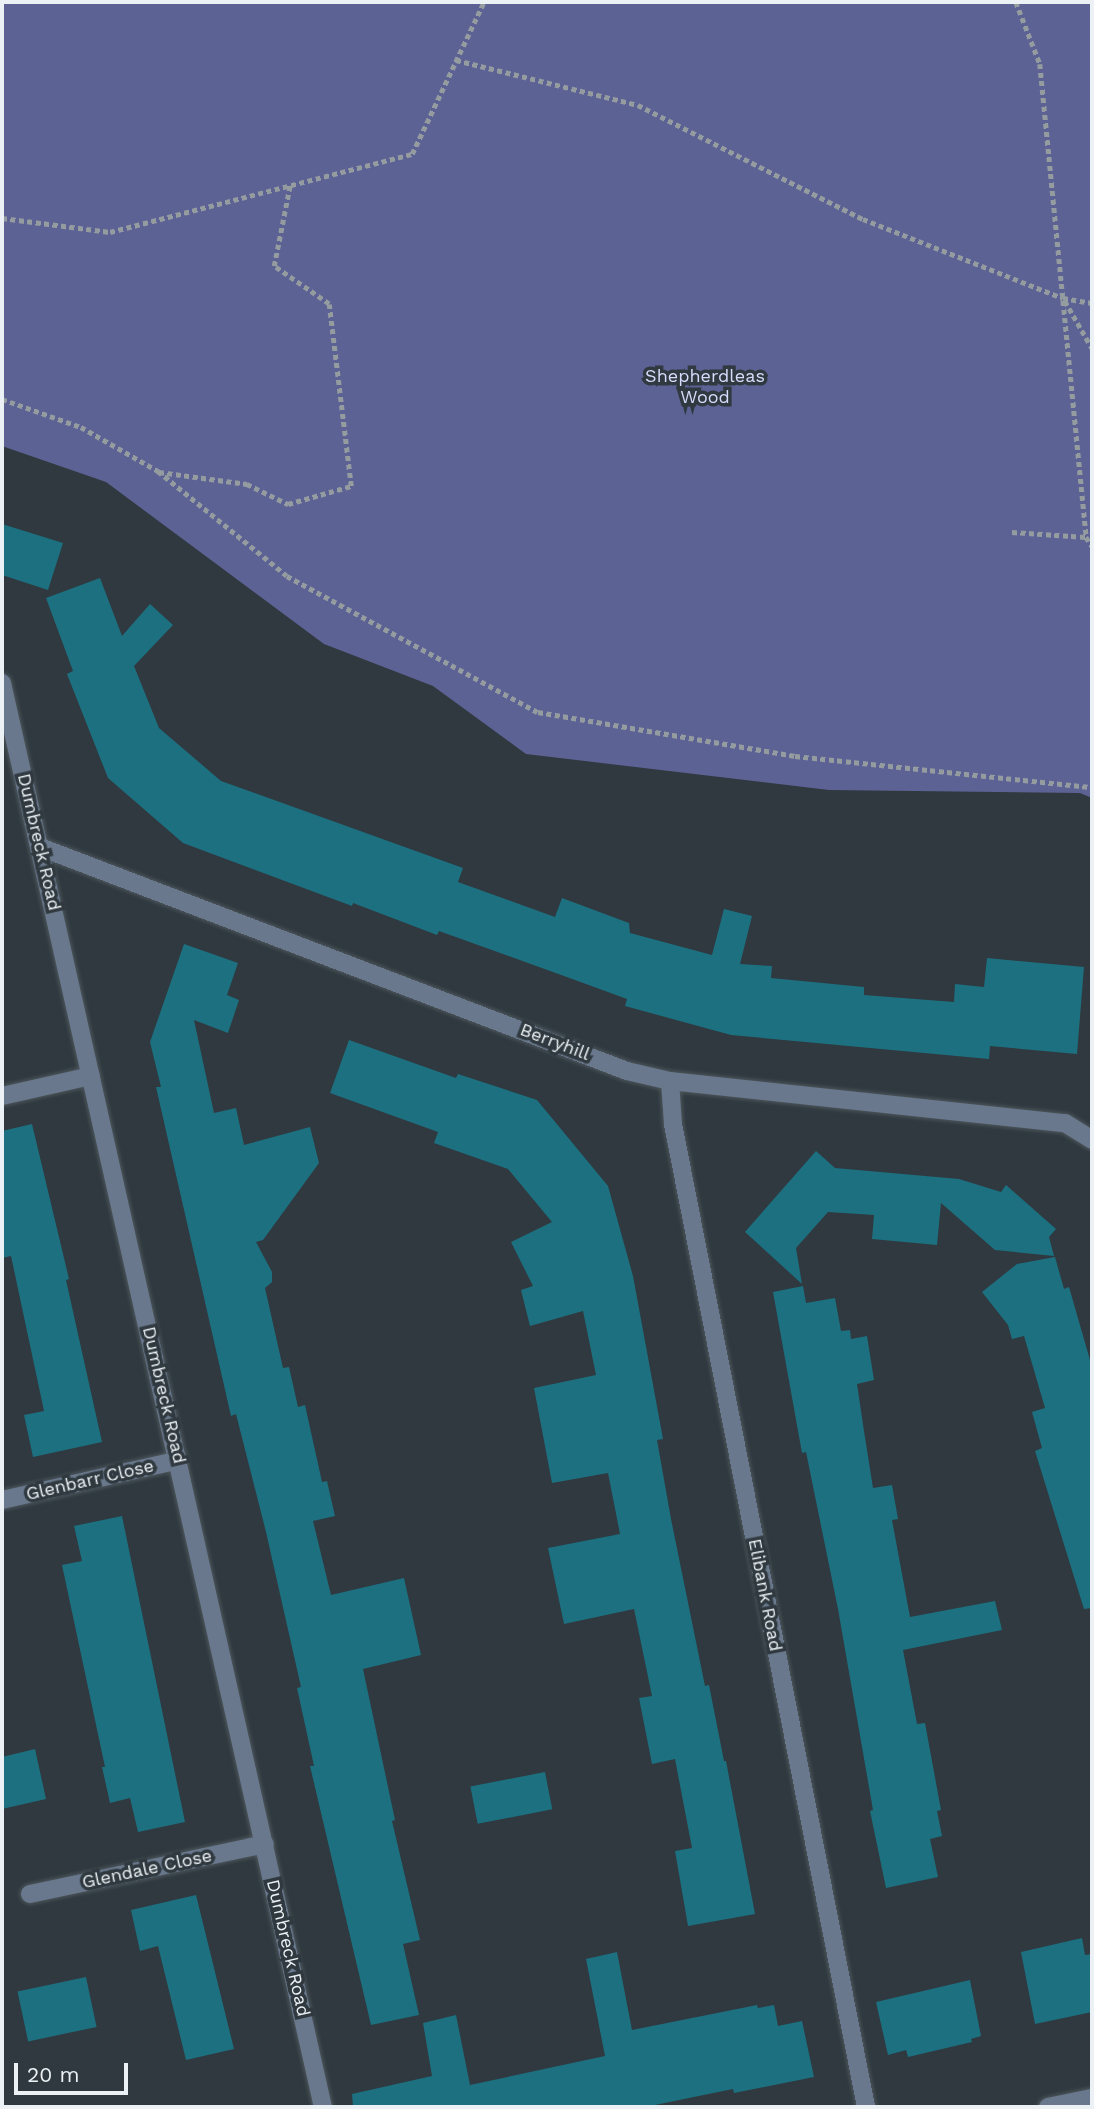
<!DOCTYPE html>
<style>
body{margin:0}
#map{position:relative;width:1094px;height:2109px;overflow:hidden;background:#2f393f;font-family:"Work Sans",sans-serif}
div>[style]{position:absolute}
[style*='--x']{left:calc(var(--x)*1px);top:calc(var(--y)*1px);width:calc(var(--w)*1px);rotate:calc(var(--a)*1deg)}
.forest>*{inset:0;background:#5d6295}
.building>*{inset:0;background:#1d7080;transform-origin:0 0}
.path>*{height:4.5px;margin-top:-2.25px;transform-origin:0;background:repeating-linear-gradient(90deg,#949ca0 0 5px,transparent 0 8.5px)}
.roads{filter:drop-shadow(0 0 2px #4d565c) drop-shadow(0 0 2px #4d565c)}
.minor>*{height:18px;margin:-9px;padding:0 9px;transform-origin:9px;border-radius:9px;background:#69788c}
span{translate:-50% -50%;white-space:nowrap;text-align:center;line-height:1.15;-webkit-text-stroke:7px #2f393f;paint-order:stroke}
.park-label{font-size:18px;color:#d7dcfc}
.street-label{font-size:18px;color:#ebf1f5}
.frame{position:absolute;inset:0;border:4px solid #ebf1f5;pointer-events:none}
.scale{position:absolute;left:14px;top:2063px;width:114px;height:32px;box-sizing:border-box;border:4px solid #ebf1f5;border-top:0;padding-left:9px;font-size:21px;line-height:24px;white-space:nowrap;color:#ebf1f5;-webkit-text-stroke:5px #2f393f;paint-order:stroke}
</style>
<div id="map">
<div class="forest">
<i style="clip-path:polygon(2px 2px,1092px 2px,1092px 798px,1080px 793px,829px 790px,526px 754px,433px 686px,324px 644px,106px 482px,2px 446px)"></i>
</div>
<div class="building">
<i style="clip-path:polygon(2px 524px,63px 543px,48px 590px,2px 575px)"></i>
<i style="clip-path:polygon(100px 578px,122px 636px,150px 604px,173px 625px,134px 666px,159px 728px,221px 781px,463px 868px,458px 882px,555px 917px,562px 898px,629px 923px,630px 933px,712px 955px,724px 909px,752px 916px,740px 964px,772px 966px,771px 978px,864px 987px,864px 995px,954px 1002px,955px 984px,984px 987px,987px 958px,1084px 967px,1077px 1054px,990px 1046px,989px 1059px,731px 1035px,625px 1006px,627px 999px,575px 980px,439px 931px,437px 935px,353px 903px,352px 906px,183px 843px,108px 778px,67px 674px,73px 671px,46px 598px)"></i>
<i style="clip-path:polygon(184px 944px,238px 963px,227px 995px,239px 1000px,228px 1033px,194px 1020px,214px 1113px,236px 1108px,244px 1145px,310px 1127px,319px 1163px,263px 1240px,256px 1242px,272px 1272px,272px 1282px,265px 1288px,283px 1368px,289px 1367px,298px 1407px,305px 1405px,322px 1482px,327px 1481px,335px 1516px,313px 1521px,331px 1595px,404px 1578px,421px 1655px,363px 1669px,395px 1820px,392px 1821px,420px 1940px,403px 1944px,419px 2015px,371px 2025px,310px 1766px,314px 1766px,297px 1688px,301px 1687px,266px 1532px,236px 1414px,231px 1416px,156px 1087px,161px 1087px,150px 1042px)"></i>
<i style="clip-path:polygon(349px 1040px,456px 1078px,458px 1074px,537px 1100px,608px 1186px,633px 1276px,663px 1439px,657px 1440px,671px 1519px,705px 1686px,709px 1685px,724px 1761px,726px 1761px,755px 1914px,688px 1926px,675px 1851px,692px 1848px,675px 1759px,652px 1764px,639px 1698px,652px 1696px,634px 1609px,564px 1624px,548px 1548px,620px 1534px,608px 1473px,552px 1483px,534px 1388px,596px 1375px,583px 1311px,530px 1326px,521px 1290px,533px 1286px,511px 1242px,552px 1222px,508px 1169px,434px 1143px,438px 1132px,330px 1093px)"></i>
<i style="clip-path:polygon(32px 1124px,69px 1279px,66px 1280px,102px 1442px,33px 1457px,24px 1415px,44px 1411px,11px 1256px,2px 1258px,2px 1131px)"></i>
<i style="clip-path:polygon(816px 1151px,835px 1168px,959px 1179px,1001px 1192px,1006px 1185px,1056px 1229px,1049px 1237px,1054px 1256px,995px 1250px,941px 1203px,937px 1245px,872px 1239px,874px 1215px,828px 1212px,796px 1248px,802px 1284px,745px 1232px)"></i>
<i style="clip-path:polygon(1055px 1257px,1064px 1289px,1069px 1287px,1092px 1367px,1092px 1608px,1084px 1609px,1035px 1451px,1042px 1448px,1032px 1412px,1045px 1408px,1024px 1336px,1012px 1339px,1008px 1325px,982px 1292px,1017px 1264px)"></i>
<i style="clip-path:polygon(803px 1286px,806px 1303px,835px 1298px,841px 1331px,850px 1330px,851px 1339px,867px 1336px,874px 1380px,857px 1384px,864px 1431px,873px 1488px,892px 1485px,898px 1519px,892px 1520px,910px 1617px,995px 1601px,1002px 1630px,903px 1650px,917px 1724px,925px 1723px,941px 1810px,937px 1811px,942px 1836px,930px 1839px,938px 1877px,886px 1888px,870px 1811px,873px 1810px,838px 1609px,806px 1452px,802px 1453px,773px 1292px)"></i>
<i style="clip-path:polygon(122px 1516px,185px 1822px,138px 1832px,130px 1798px,110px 1803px,102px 1767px,105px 1767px,62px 1565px,82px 1561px,74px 1526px)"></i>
<i style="clip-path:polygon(35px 1749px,46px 1799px,2px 1809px,2px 1757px)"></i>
<i style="left:545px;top:1772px;width:38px;height:76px;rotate:79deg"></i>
<i style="clip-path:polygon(196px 1895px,234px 2049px,186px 2060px,158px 1946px,140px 1951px,131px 1910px)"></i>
<i style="clip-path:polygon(1082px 1938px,1085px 1955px,1092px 1954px,1092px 2012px,1035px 2024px,1021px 1952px)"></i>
<i style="clip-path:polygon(617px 1952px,632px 2030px,757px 2005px,758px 2008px,774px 2005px,778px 2026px,802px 2021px,814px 2077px,734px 2093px,733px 2089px,645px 2107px,353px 2107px,352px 2094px,432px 2076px,423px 2023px,456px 2015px,470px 2085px,605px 2056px,586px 1959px)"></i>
<i style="left:86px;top:1977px;width:51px;height:70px;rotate:78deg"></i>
<i style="clip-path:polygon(970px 1980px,981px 2036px,971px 2039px,972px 2042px,908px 2057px,906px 2050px,888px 2055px,876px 2002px)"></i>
</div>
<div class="path">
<i style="--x:1016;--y:2;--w:66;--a:68.8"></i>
<i style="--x:1040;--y:64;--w:475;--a:84.4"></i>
<i style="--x:1086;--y:537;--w:11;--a:56"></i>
<i style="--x:456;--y:60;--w:187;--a:13.9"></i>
<i style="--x:638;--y:105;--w:252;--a:26.9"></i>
<i style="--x:863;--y:219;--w:215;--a:21.6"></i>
<i style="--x:1063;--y:298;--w:29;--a:10"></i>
<i style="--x:2;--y:218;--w:109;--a:7.4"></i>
<i style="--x:110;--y:232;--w:312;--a:-14.5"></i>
<i style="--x:412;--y:154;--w:168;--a:-64.7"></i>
<i style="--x:1065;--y:301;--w:54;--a:60.1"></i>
<i style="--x:2;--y:399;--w:84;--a:19.5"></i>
<i style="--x:81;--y:427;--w:89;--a:29.7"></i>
<i style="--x:158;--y:471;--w:166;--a:39.1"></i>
<i style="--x:287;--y:576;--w:285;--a:28.5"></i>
<i style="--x:538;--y:712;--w:261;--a:9.7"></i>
<i style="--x:795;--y:756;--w:299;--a:6"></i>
<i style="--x:159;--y:472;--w:89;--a:7.8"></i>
<i style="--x:247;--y:484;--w:46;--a:26"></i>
<i style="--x:288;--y:504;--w:66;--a:-15.9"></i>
<i style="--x:351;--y:486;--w:183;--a:-96.9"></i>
<i style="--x:329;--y:304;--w:67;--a:-145.4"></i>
<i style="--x:274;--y:266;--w:83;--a:-78.8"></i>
<i style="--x:1012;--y:532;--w:74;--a:3.9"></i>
</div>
<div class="roads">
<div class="minor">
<i style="--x:2;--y:683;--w:1460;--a:77.3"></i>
<i style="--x:40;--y:847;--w:628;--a:20.89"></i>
<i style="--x:627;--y:1071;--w:44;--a:13.1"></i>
<i style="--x:670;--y:1081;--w:397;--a:6.1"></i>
<i style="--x:1065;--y:1123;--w:32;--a:32"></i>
<i style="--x:670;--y:1081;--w:43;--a:86"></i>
<i style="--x:673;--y:1124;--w:1002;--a:78.89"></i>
<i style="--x:2;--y:1096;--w:91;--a:-12.7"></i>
<i style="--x:2;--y:1500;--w:181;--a:-12.7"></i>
<i style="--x:30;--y:1894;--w:240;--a:-12"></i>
<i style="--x:1048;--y:2107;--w:45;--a:-11.6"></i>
</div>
</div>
<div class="park-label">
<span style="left:705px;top:387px">Shepherdleas<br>Wood</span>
</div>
<div class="street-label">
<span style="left:39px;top:842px;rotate:77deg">Dumbreck Road</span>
<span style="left:555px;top:1042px;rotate:21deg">Berryhill</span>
<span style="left:164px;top:1395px;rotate:77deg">Dumbreck Road</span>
<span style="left:90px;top:1480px;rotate:-13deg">Glenbarr Close</span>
<span style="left:765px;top:1595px;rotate:79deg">Elibank Road</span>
<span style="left:147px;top:1869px;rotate:-12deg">Glendale Close</span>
<span style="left:288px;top:1948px;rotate:77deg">Dumbreck Road</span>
</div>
<div class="frame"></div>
<div class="scale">20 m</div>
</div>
